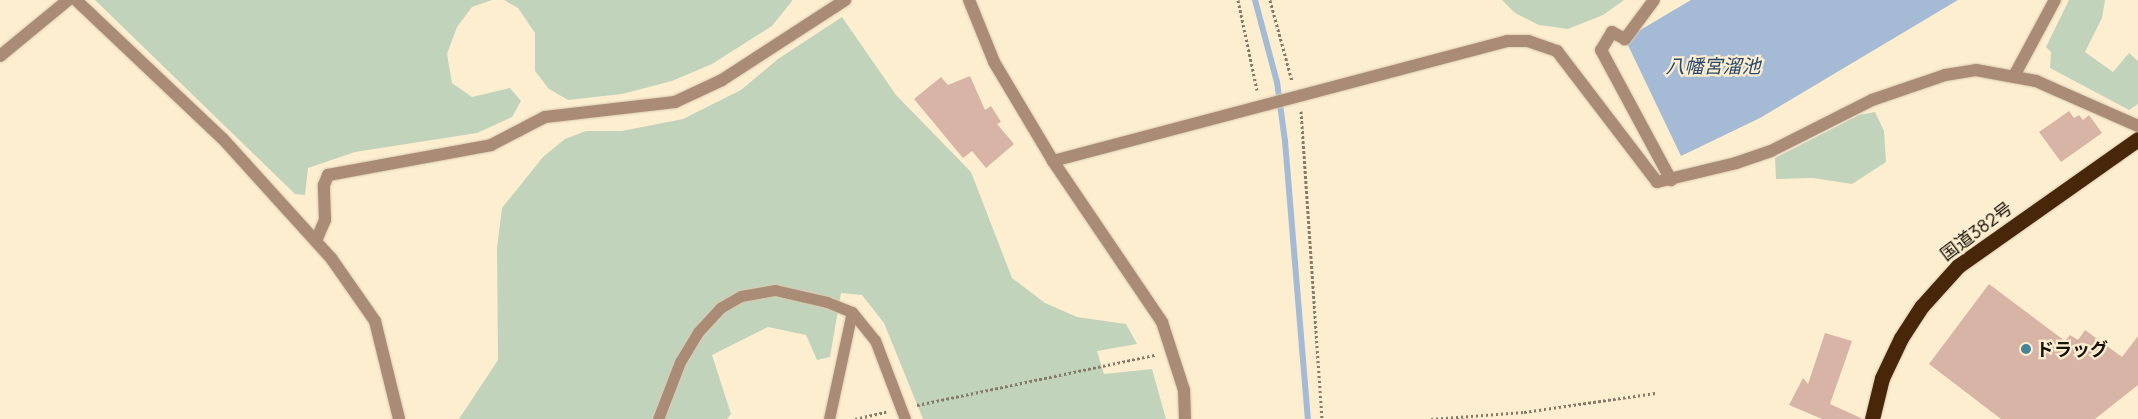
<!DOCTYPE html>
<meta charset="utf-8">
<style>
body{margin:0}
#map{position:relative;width:2138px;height:419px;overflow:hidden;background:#fdeed0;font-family:Manrope,"Noto Sans JP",sans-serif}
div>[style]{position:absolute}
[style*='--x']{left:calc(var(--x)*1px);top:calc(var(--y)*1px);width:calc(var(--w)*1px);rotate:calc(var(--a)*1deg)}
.green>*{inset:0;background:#c2d3bc}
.water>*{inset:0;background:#a4bad5}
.stream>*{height:6px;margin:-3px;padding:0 3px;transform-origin:3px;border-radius:3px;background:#a4bad5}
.building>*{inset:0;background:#d8b4a6}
.path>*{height:3px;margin-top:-1.5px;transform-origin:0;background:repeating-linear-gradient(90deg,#857b68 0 2.5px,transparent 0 5px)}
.roads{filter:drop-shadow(0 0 1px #d8cbb0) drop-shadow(0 0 1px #d8cbb0)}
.lane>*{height:11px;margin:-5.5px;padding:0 5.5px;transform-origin:5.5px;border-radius:5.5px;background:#aa8c76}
.street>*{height:12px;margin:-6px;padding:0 6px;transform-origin:6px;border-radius:6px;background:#aa8c76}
.highway>*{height:15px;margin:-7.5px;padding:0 7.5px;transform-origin:7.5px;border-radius:7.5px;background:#472609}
.dots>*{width:14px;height:14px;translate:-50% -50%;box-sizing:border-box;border:2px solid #fdeed0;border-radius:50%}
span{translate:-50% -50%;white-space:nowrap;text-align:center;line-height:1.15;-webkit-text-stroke:4.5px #fdeed0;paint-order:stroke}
.street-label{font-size:18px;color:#181309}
.poi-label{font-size:18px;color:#181309;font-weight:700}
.left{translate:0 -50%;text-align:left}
.water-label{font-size:19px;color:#28486f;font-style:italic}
</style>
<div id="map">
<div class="green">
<i style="clip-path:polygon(95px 0,492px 0,472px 7px,457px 27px,447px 54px,452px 83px,472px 97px,510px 88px,521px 101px,512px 117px,477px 133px,355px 152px,308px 168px,305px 195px,295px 194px)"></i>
<i style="clip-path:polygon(504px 0,792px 0,792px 1px,772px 26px,712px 64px,672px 81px,622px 94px,568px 100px,549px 89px,535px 71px,535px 33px,518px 8px)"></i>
<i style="clip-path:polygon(1502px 0,1624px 0,1603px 15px,1568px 29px,1539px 25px,1515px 13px)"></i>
<i style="clip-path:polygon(2069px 0,2105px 0,2102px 18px,2085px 52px,2113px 72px,2129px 53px,2138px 61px,2138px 104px,2129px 110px,2050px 68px,2051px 52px,2046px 47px)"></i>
<i style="clip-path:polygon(842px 17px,896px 95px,971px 172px,1012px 278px,1045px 303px,1077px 317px,1126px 324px,1137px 344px,1097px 351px,1104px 374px,1152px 369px,1166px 419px,923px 419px,884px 323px,862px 295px,841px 293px,830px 357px,817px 360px,806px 335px,768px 327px,712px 355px,731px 414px,727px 419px,459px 419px,498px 360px,497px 248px,502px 208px,543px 157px,565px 139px,586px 131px,622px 131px,683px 119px,741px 90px,778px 59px)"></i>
<i style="clip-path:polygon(1875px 112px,1884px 131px,1886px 162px,1852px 184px,1813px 178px,1776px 179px,1775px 158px,1859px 115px)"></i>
</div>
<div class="water">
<i style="clip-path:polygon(1691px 0,1958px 0,1760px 118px,1681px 156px,1625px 39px)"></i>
</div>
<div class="stream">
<i style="--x:1255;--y:0;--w:85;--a:75"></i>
<i style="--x:1277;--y:82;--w:60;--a:82.3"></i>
<i style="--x:1285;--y:141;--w:279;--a:85.3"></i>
</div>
<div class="building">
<i style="clip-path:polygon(970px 76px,985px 110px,991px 106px,1001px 122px,997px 124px,1014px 144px,986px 168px,972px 151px,963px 158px,914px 99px,941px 77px,948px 85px)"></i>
<i style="clip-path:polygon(2069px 111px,2074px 118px,2079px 115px,2083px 120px,2089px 115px,2102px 133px,2061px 162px,2039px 132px)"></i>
<i style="clip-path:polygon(1989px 284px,2065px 341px,2070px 335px,2078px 340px,2085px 330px,2122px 357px,2138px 336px,2138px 385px,2095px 419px,2001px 419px,1929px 364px)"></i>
<i style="clip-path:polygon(1825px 333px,1852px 341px,1830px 404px,1863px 419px,1822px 419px,1789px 405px,1803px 378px,1808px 384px)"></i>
</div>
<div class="path">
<i style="--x:1238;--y:0;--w:92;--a:78.1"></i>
<i style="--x:1270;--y:0;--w:84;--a:74.8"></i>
<i style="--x:1301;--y:111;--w:309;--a:86.1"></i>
<i style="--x:917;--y:405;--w:243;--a:-11.9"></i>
<i style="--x:855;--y:419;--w:32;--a:-13"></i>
<i style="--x:1431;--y:419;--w:93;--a:-4.3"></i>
<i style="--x:1524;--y:412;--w:133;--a:-8.2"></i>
</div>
<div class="roads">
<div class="lane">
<i style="--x:658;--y:419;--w:61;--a:-68.9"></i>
<i style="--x:680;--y:362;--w:35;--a:-59"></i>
<i style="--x:698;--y:332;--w:33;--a:-47"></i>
<i style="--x:720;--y:308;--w:24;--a:-30"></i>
<i style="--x:741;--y:296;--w:35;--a:-10"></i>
<i style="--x:775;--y:290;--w:53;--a:13"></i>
<i style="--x:827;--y:302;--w:27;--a:22"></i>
<i style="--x:852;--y:312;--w:36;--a:51"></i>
<i style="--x:875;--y:340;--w:85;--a:69.2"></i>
<i style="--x:829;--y:419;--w:109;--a:-77.9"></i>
</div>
<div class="street">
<i style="--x:76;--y:0;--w:202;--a:43.4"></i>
<i style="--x:223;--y:139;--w:161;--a:47.8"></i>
<i style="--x:331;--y:258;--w:77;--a:55.1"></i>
<i style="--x:375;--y:321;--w:101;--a:76.2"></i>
<i style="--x:969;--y:0;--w:67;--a:68"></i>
<i style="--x:994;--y:62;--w:115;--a:59.2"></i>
<i style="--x:1053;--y:161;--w:194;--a:55.9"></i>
<i style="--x:1162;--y:322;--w:71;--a:72.1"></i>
<i style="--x:1184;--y:390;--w:29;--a:88"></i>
<i style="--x:1654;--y:0;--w:49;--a:126.6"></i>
<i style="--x:1625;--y:39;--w:15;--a:-152"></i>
<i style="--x:1612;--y:32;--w:21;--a:121"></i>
<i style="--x:1601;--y:50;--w:148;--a:61.7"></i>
<i style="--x:0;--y:56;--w:88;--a:-39.5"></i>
<i style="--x:2014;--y:76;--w:86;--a:-61.7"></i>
<i style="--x:1053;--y:161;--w:470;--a:-14.8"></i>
<i style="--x:1507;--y:41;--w:21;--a:0"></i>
<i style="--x:1528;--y:41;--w:31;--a:19"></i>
<i style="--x:1557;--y:51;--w:165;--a:52.6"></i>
<i style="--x:1657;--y:182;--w:81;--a:-13.5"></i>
<i style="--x:1736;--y:163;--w:37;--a:-19"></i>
<i style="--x:1771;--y:151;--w:113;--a:-26.8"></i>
<i style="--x:1872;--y:100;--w:77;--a:-18.9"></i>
<i style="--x:1945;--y:75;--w:31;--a:-9"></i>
<i style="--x:1976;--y:70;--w:61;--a:10.4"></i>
<i style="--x:2036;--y:81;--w:111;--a:23.8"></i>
<i style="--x:316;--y:241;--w:23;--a:-67"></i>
<i style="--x:325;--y:220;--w:35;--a:-92"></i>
<i style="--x:324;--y:185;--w:11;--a:-68"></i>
<i style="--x:328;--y:175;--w:166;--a:-10.4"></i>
<i style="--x:491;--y:145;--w:61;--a:-27.4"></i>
<i style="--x:545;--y:117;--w:131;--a:-6.6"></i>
<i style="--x:675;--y:102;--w:52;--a:-25.1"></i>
<i style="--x:722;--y:80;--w:147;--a:-33"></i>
</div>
<div class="highway">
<i style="--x:1872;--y:419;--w:42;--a:-76.3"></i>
<i style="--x:1882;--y:378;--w:44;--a:-64.6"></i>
<i style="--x:1901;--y:338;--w:38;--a:-57"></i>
<i style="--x:1922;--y:306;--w:54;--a:-48"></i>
<i style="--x:1958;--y:266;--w:220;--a:-35.2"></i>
</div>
</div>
<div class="dots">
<i style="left:2026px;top:349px;background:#458598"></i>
</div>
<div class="street-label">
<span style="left:1976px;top:231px;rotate:-37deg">国道382号</span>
</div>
<div class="poi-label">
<span class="left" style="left:2036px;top:349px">ドラッグ</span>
</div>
<div class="water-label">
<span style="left:1713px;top:67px">八幡宮溜池</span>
</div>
</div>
